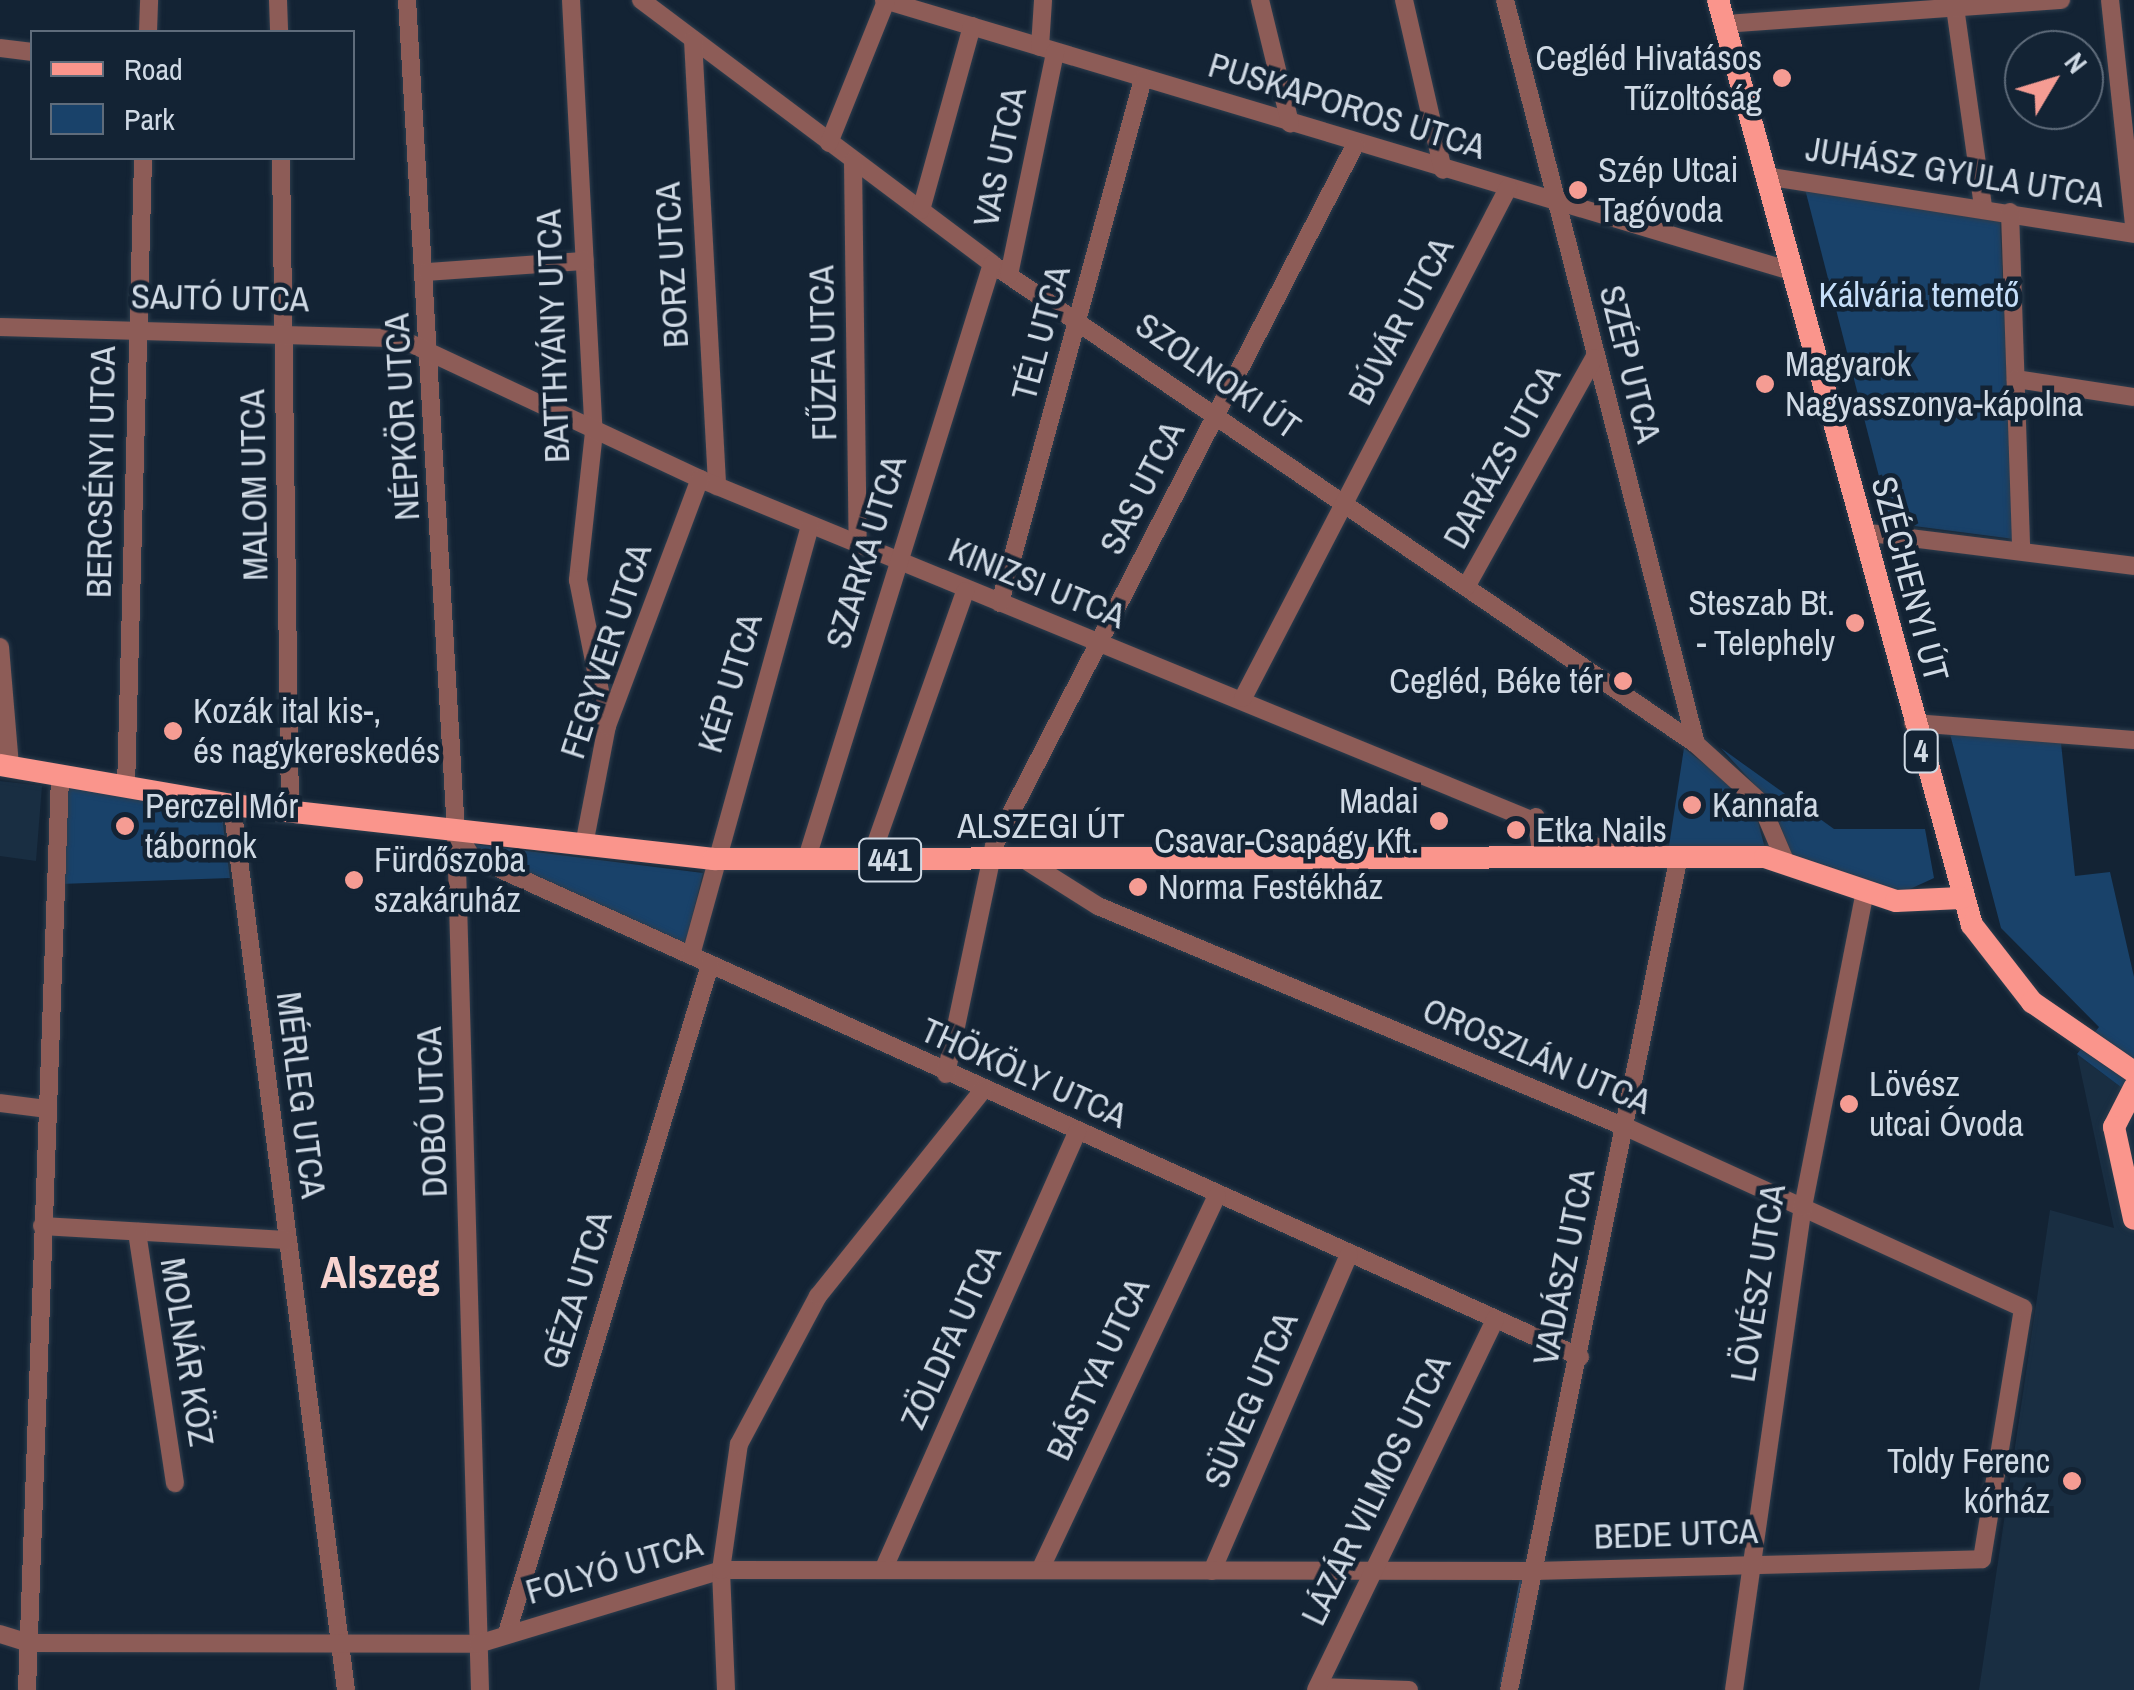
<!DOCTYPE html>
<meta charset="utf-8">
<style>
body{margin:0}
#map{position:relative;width:2134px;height:1690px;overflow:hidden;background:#132334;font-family:"Archivo Narrow",sans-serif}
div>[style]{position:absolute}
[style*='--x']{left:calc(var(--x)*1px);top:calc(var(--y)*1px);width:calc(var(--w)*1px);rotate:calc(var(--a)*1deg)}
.built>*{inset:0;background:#192e42}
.green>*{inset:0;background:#19426a}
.stream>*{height:4px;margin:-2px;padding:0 2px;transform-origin:2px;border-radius:2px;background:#355f8a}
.roads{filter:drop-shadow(0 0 2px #2d3d4d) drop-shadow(0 0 2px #2d3d4d)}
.minor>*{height:18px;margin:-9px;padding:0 9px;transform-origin:9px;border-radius:9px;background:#8d5c57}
.major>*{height:22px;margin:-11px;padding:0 11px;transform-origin:11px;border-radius:11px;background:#fa958c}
.dots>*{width:28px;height:28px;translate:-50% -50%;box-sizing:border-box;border:5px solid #132334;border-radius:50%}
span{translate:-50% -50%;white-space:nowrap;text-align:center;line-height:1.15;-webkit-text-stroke:9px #132334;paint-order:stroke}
.shield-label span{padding:2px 8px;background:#132334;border:2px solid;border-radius:8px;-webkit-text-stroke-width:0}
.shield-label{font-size:32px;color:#d0dae5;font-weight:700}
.poi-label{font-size:35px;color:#d0dae5}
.right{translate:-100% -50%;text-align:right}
.left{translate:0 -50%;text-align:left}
.street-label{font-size:35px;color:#d0dae5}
.park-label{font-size:35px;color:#c5def9}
.district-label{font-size:45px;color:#f7d3cf;font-weight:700}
.legend{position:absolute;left:30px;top:30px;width:325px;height:130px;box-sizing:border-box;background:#132334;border:2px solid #5f6c7b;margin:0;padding:12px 18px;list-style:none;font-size:30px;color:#d0dae5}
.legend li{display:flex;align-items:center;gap:20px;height:50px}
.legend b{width:50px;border:2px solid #5f6c7b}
.north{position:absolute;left:2004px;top:30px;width:100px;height:100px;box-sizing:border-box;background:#132334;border:2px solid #5f6c7b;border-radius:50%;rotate:52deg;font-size:28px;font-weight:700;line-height:40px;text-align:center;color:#d0dae5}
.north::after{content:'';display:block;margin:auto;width:35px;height:45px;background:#f59c93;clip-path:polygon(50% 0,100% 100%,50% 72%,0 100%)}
</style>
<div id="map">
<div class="built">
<i style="clip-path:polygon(0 781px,42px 786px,36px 861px,0 856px)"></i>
<i style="clip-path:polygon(2077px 1054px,2134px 1097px,2134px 1690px,1979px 1690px,2050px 1210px,2114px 1228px)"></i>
</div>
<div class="green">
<i style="clip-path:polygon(1805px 189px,2000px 222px,2014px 539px,1891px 523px)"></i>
<i style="clip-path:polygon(1950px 734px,2061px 743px,2075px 876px,2110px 872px,2134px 977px,2134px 1097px,2077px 1054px,2099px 1027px,2001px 928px)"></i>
<i style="clip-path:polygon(1684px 748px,1753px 803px,1766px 852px,1669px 846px)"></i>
<i style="clip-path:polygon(1721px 748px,1834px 829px,1925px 829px,1934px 878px,1897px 895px,1792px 855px,1771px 803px)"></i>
<i style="clip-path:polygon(63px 786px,221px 808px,230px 878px,60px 884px)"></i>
<i style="clip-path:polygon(473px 844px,703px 873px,685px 945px,480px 854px)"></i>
</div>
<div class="stream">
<i style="--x:1502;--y:1683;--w:106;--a:-79.1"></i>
</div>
<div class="roads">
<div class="minor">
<i style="--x:278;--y:0;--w:32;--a:88"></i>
<i style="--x:407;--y:0;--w:832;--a:86.63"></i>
<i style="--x:456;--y:831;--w:859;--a:88.4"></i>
<i style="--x:571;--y:0;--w:433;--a:87"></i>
<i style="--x:594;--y:432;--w:149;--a:96.2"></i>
<i style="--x:578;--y:580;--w:149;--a:78.8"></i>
<i style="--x:641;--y:0;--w:439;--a:36.9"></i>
<i style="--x:992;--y:264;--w:852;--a:34.29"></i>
<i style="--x:1696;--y:744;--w:86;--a:42.2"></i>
<i style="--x:1760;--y:802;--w:66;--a:66.9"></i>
<i style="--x:884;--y:0;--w:947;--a:16.64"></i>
<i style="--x:1260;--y:0;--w:127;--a:76.3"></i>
<i style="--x:1404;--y:0;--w:174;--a:77.1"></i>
<i style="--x:1505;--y:0;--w:768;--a:75.6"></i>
<i style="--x:1954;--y:0;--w:209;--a:82"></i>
<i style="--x:2110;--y:0;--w:226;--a:83.9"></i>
<i style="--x:1725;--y:24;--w:337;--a:-4.1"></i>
<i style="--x:148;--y:32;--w:32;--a:-88"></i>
<i style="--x:693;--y:40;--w:447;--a:86.9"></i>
<i style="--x:1040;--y:47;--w:47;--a:-86.3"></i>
<i style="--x:0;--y:48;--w:32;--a:7"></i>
<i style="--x:829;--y:143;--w:153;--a:-68.1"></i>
<i style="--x:281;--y:158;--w:653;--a:89.21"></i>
<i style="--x:853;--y:161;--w:384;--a:89.3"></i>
<i style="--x:1765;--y:176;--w:374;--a:8.9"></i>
<i style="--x:921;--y:210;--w:191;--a:-74.5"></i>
<i style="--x:2010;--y:212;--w:339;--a:88.1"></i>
<i style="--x:427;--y:272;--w:158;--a:-4"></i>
<i style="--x:1009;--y:275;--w:228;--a:-78.3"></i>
<i style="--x:0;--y:327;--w:399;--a:1.6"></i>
<i style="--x:399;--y:338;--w:332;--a:25.1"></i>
<i style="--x:700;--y:479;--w:996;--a:22.31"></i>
<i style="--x:2016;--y:379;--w:119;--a:8.7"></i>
<i style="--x:1862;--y:532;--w:274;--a:7.1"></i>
<i style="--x:1466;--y:587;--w:262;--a:-60.8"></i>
<i style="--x:1000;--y:603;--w:543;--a:-74.74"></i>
<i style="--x:0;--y:647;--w:120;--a:85.2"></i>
<i style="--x:1243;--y:698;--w:575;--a:-62.54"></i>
<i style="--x:1913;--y:723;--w:222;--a:4.4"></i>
<i style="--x:126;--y:788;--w:630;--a:-88.45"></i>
<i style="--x:232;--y:805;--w:892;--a:82.66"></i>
<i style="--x:1536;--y:817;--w:41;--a:81.7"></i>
<i style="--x:459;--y:836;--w:23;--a:59"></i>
<i style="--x:471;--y:856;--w:1217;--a:24.31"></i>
<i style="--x:584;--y:845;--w:121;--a:-79.1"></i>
<i style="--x:607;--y:726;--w:264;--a:-69.4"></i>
<i style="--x:870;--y:860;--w:285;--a:-70.5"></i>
<i style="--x:806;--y:861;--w:625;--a:-72.7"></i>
<i style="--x:691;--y:955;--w:445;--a:-74.5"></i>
<i style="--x:946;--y:1074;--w:233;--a:-78.1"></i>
<i style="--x:994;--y:846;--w:788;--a:-62.75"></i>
<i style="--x:0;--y:1103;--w:47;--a:7.3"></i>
<i style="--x:42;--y:1226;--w:244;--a:3.3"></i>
<i style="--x:137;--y:1232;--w:254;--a:81.4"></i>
<i style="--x:884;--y:1568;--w:477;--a:-66.1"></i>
<i style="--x:1040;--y:1570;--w:414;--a:-64.7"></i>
<i style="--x:1212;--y:1571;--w:345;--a:-66.6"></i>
<i style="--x:507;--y:1633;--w:698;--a:-73.1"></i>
<i style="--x:0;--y:1634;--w:30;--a:17"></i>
<i style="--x:29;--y:1643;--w:449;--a:0.1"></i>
<i style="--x:478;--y:1644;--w:254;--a:-16.9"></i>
<i style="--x:721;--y:1570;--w:813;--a:0.07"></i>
<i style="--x:1534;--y:1571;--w:448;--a:-1.5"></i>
<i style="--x:1982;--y:1559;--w:254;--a:-80.7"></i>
<i style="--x:2023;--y:1308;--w:437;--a:-155.5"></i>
<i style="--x:1625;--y:1127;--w:571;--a:-157.25"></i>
<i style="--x:1098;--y:906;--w:83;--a:-147.8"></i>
<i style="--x:1318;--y:1687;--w:91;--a:1.9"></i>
<i style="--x:27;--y:1690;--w:913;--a:-87.93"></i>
<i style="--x:726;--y:1690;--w:120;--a:-92.4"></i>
<i style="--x:721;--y:1570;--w:127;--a:-81.9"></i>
<i style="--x:739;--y:1444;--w:168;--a:-61.9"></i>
<i style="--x:818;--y:1296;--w:264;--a:-51.3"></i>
<i style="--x:1316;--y:1690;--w:412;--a:-64.2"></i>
<i style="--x:1509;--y:1690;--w:851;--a:-78.48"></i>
<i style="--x:1734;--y:1690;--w:488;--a:-81.9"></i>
<i style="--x:1803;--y:1207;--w:323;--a:-78.9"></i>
</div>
<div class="major">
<i style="--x:1718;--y:0;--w:959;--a:74.65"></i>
<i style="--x:1972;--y:925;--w:98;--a:52.1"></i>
<i style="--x:2032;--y:1002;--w:124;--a:34.5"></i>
<i style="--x:0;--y:765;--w:235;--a:9.8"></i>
<i style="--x:232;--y:805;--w:485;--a:6.4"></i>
<i style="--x:714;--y:859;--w:1051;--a:-0.11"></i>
<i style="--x:1765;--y:857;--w:138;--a:18.6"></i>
<i style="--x:1896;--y:901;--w:65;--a:-2.6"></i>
<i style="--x:2134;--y:1088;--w:44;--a:117.1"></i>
<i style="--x:2114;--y:1127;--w:94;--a:77.7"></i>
</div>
</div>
<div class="dots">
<i style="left:1782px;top:78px;background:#f59c93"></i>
<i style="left:1578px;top:190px;background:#f59c93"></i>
<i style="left:1765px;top:384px;background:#f59c93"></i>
<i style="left:1855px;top:623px;background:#f59c93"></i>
<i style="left:1623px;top:681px;background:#f59c93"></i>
<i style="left:173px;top:731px;background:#f59c93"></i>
<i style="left:1692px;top:805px;background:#f59c93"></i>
<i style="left:1439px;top:821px;background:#f59c93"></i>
<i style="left:125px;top:826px;background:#f59c93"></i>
<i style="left:1516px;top:830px;background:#f59c93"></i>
<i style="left:354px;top:880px;background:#f59c93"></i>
<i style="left:1138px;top:887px;background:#f59c93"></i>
<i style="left:1849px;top:1104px;background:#f59c93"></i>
<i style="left:2072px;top:1481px;background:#f59c93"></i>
</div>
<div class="shield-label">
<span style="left:1921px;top:751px">4</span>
<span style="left:890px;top:860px">441</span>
</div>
<div class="poi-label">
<span class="right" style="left:1762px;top:78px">Cegléd Hivatásos<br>Tűzoltóság</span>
<span class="left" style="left:1598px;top:190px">Szép Utcai<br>Tagóvoda</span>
<span class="left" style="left:1785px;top:384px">Magyarok<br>Nagyasszonya-kápolna</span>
<span class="right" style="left:1835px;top:623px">Steszab Bt.<br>- Telephely</span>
<span class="right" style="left:1603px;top:681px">Cegléd, Béke tér</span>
<span class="left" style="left:193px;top:731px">Kozák ital kis-,<br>és nagykereskedés</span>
<span class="right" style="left:1419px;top:821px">Madai<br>Csavar-Csapágy Kft.</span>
<span class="left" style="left:1712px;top:805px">Kannafa</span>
<span class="left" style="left:145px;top:826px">Perczel Mór<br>tábornok</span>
<span class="left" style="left:1536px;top:830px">Etka Nails</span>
<span class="left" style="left:374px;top:880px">Fürdőszoba<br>szakáruház</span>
<span class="left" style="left:1158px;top:887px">Norma Festékház</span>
<span class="left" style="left:1869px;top:1104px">Lövész<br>utcai Óvoda</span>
<span class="right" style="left:2050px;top:1481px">Toldy Ferenc<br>kórház</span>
</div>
<div class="street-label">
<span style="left:1347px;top:106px;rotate:17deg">PUSKAPOROS UTCA</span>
<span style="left:1000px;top:157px;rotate:-78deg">VAS UTCA</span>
<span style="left:1955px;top:172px;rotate:9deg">JUHÁSZ GYULA UTCA</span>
<span style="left:672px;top:265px;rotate:-93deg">BORZ UTCA</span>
<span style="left:220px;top:298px;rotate:1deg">SAJTÓ UTCA</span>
<span style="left:1401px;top:321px;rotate:-62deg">BÚVÁR UTCA</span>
<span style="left:1041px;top:333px;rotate:-75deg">TÉL UTCA</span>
<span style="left:553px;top:336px;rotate:-92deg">BATTHYÁNY UTCA</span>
<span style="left:823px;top:353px;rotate:-91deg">FŰZFA UTCA</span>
<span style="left:1630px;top:364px;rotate:76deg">SZÉP UTCA</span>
<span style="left:1218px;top:376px;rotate:35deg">SZOLNOKI ÚT</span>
<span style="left:402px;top:417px;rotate:-93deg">NÉPKÖR UTCA</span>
<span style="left:1502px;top:457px;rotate:-61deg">DARÁZS UTCA</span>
<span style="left:101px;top:472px;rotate:-89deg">BERCSÉNYI UTCA</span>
<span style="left:254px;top:485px;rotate:-91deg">MALOM UTCA</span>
<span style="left:1142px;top:488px;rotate:-63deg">SAS UTCA</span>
<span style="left:866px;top:552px;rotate:-73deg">SZARKA UTCA</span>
<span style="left:1910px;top:579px;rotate:75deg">SZÉCHENYI ÚT</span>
<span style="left:1037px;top:583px;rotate:22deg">KINIZSI UTCA</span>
<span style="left:606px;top:651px;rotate:-72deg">FEGYVER UTCA</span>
<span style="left:730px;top:683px;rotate:-73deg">KÉP UTCA</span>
<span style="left:1041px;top:826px">ALSZEGI ÚT</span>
<span style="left:1537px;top:1056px;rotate:23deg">OROSZLÁN UTCA</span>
<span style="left:1024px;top:1073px;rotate:24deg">THÖKÖLY UTCA</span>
<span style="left:301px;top:1095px;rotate:83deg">MÉRLEG UTCA</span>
<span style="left:432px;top:1112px;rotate:-92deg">DOBÓ UTCA</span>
<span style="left:1564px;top:1267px;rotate:-79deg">VADÁSZ UTCA</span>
<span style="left:1758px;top:1283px;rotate:-81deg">LÖVÉSZ UTCA</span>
<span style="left:577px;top:1290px;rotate:-73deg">GÉZA UTCA</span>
<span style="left:951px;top:1337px;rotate:-66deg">ZÖLDFA UTCA</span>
<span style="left:187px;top:1352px;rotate:81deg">MOLNÁR KÖZ</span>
<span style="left:1098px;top:1369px;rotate:-65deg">BÁSTYA UTCA</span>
<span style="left:1251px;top:1400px;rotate:-67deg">SÜVEG UTCA</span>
<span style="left:1376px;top:1490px;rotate:-64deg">LÁZÁR VILMOS UTCA</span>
<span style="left:1676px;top:1534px;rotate:-2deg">BEDE UTCA</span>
<span style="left:614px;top:1568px;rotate:-16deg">FOLYÓ UTCA</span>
</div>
<div class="park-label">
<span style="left:1919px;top:295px">Kálvária temető</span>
</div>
<div class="district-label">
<span style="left:380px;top:1272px">Alszeg</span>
</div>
<ul class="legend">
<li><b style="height:12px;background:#fa958c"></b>Road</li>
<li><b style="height:28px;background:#19426a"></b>Park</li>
</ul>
<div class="north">N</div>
</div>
